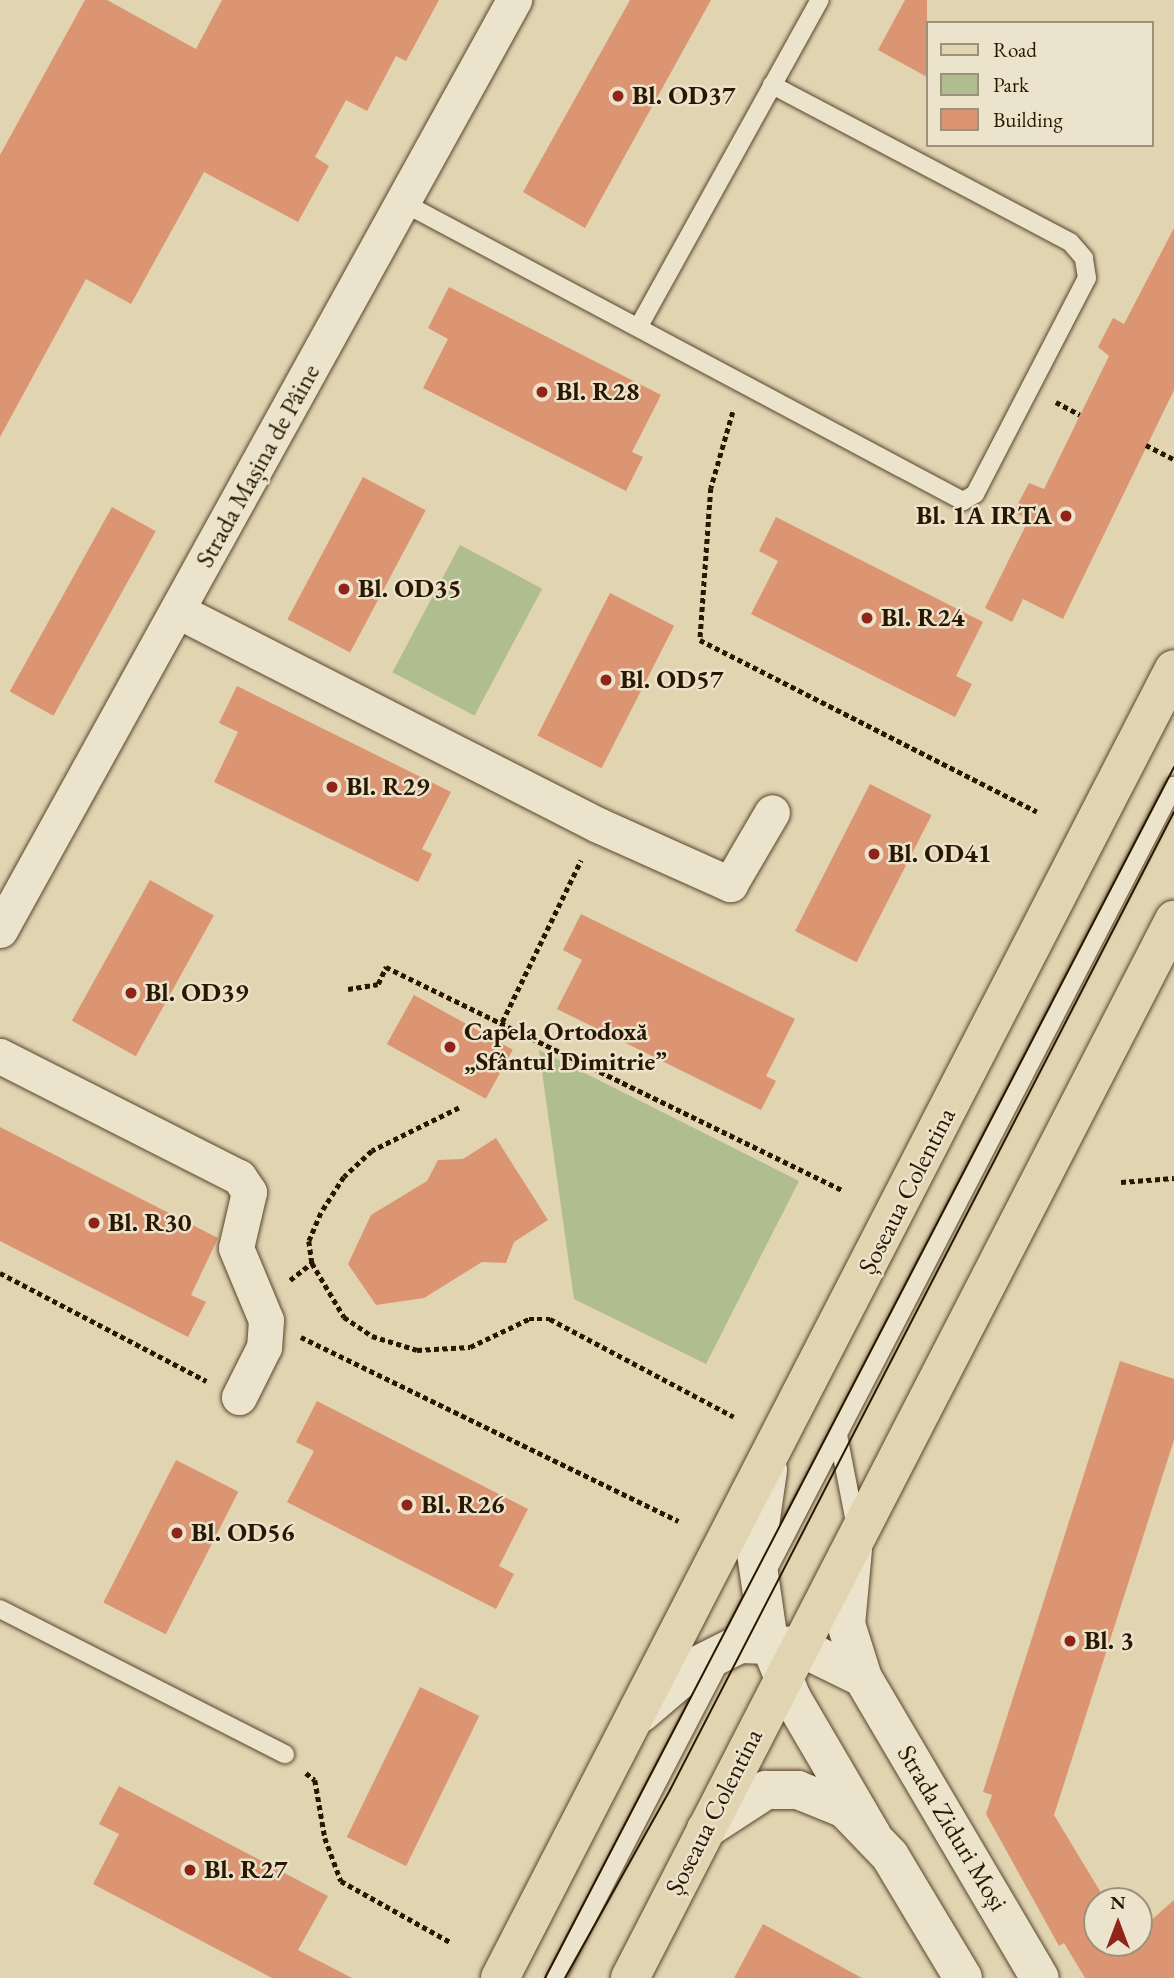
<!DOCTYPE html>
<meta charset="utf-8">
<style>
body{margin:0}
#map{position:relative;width:1174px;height:1978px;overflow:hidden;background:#e1d4b1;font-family:"EB Garamond",serif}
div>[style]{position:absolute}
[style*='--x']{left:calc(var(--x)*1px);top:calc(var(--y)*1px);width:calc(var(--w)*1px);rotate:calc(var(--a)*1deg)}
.green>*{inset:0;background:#b0bd8e;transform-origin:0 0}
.building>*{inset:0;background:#db9572;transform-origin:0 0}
.path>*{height:4.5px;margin-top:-2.25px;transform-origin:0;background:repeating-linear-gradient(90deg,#2a1701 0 5px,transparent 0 8.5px)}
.roads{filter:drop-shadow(0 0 2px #58462d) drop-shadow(0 0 2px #58462d)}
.lane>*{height:18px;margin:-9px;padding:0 9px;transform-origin:9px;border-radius:9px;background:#ece3cc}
.street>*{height:35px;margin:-17.5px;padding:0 17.5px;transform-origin:17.5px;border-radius:17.5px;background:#ece3cc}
.secondary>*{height:38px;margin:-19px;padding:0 19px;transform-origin:19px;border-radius:19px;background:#ece3cc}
.primary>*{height:38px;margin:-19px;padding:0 19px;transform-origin:19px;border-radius:19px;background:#e1d4b1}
.tram>*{height:2px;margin:-1px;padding:0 1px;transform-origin:1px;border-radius:1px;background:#2a1701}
.dots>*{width:19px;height:19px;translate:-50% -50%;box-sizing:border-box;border:4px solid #ece3cc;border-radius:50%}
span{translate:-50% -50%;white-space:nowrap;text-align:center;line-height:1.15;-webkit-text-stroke:5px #ece3cc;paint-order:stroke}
.poi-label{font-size:26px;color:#2a1701;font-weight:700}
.left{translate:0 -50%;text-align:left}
.right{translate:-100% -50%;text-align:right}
.street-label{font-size:26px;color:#2a1701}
.legend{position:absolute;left:926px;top:21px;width:228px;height:126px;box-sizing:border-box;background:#ece3cc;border:2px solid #9e917b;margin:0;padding:9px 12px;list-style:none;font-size:21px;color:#2a1701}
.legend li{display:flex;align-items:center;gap:14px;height:35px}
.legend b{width:35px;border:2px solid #9e917b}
.north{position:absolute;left:1083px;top:1887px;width:70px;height:70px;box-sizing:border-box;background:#ece3cc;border:2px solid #9e917b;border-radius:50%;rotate:0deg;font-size:19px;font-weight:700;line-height:28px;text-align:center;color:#2a1701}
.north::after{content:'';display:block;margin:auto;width:24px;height:32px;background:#8f2418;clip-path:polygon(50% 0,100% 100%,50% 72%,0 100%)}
</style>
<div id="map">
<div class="green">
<i style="left:460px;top:545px;width:93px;height:144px;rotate:28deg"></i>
<i style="clip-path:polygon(539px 1050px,799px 1181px,706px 1364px,574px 1299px)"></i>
</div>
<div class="building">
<i style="clip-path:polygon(85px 0,107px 0,196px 49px,222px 0,439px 0,406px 61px,396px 56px,367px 111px,346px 100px,315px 157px,329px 166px,298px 222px,204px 172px,131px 304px,86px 279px,0 437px,0 155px)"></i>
<i style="clip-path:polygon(630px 0,711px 0,585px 228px,523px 192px)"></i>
<i style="clip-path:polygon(905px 0,927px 0,927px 77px,878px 50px)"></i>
<i style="clip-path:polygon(1174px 228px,1174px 390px,1063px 619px,1023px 599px,1012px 622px,985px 608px,1028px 521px,1014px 511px,1029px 483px,1044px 489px,1109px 356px,1098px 347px,1113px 318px,1124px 324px)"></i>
<i style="clip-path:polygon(449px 287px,661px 395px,632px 452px,643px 457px,626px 491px,423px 388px,448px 339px,428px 328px)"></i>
<i style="left:363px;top:477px;width:71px;height:161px;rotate:28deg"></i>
<i style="left:112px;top:507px;width:50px;height:211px;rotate:29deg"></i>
<i style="clip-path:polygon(776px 517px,983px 622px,956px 676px,972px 684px,955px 717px,751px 614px,778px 561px,759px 551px)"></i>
<i style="left:610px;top:593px;width:72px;height:160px;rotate:27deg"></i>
<i style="clip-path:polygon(237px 686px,451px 792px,422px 849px,432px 854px,418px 882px,214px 782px,238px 732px,219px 723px)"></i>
<i style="left:870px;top:784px;width:69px;height:165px;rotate:27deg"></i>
<i style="left:150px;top:880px;width:73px;height:161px;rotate:29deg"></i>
<i style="clip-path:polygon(581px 914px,795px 1019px,766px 1076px,776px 1081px,761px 1110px,557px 1009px,582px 960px,563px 950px)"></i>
<i style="left:414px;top:995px;width:113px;height:56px;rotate:29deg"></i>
<i style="clip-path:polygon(0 1127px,218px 1238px,191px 1295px,206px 1302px,188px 1337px,0 1241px)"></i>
<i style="clip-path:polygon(496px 1138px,548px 1220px,514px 1242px,506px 1263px,482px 1262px,424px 1298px,376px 1305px,348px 1264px,371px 1215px,427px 1181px,438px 1160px,463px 1159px)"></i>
<i style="clip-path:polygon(1120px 1361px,1174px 1379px,1174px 1440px,1054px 1815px,1106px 1901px,1097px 1901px,1097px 1943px,1139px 1943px,1139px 1931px,1174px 1900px,1174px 1978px,1085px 1978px,1064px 1943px,1059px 1946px,986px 1814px,992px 1795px,983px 1792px)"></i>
<i style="clip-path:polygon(317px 1401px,528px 1509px,499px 1566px,514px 1574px,496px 1609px,287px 1502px,314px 1451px,296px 1442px)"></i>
<i style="left:176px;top:1460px;width:70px;height:160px;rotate:27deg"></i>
<i style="left:420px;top:1687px;width:66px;height:167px;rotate:26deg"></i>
<i style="clip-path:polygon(119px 1786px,328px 1896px,298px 1950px,352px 1978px,272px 1978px,93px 1884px,119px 1834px,99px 1824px)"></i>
<i style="clip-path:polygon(763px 1924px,862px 1978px,734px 1978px)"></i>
</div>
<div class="path">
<i style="--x:1056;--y:402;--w:27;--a:28"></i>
<i style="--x:733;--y:412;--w:79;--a:106.1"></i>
<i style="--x:711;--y:488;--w:152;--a:94.1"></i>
<i style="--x:700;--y:640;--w:378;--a:27"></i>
<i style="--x:1146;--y:445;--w:31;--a:27"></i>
<i style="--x:348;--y:989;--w:30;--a:-9"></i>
<i style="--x:378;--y:984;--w:19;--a:-65"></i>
<i style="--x:386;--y:967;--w:510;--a:26.06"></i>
<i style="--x:502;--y:1022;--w:180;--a:-64"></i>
<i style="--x:459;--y:1108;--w:97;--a:153.7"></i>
<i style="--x:372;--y:1151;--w:38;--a:137"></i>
<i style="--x:344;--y:1177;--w:43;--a:122.6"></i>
<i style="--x:321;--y:1213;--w:30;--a:113"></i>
<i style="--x:309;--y:1241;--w:22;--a:82"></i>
<i style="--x:312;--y:1263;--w:63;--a:59.3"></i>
<i style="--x:344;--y:1317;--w:34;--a:34"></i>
<i style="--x:372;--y:1336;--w:47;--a:17.3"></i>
<i style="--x:417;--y:1350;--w:53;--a:-3.2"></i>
<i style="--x:470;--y:1347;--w:65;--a:-25.4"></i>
<i style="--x:529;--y:1319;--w:21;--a:0"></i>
<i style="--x:550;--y:1319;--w:208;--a:28"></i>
<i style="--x:1121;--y:1182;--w:53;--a:-4.3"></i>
<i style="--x:0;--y:1273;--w:233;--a:27.6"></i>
<i style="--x:290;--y:1280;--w:28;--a:-38"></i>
<i style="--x:301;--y:1337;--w:420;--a:26"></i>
<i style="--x:306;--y:1773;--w:11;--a:38"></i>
<i style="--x:315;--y:1780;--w:59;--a:80.2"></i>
<i style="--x:325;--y:1838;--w:46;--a:69.6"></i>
<i style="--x:341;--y:1881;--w:125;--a:29.2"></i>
</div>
<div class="roads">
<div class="lane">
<i style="--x:402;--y:202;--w:636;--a:28.06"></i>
<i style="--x:963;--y:501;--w:14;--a:-30"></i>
<i style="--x:975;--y:494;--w:243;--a:-62.6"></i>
<i style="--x:1087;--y:278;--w:20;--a:-99"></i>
<i style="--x:1084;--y:258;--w:21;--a:-131"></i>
<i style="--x:1070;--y:242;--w:337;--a:-152.2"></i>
<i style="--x:639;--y:326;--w:373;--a:-61"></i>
<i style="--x:838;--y:1435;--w:95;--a:79"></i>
<i style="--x:0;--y:1609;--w:320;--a:27"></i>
<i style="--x:556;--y:1978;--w:1343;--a:-62.6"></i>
</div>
<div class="street">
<i style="--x:178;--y:611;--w:471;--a:27"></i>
<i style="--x:598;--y:825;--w:145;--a:24.1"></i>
<i style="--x:730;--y:884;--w:83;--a:-59.7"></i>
<i style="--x:0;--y:930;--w:1063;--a:-61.07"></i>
<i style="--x:0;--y:1056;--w:268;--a:26.9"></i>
<i style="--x:239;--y:1177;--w:18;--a:56"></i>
<i style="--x:249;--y:1192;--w:57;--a:103.1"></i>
<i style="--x:236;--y:1248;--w:78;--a:67.4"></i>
<i style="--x:266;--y:1320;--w:27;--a:94"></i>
<i style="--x:264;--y:1347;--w:56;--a:116.6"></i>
</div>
<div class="secondary">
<i style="--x:768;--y:1470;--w:84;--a:98.2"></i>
<i style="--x:756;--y:1553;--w:90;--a:81.7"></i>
<i style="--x:769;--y:1642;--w:61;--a:67.7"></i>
<i style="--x:792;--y:1698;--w:159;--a:59.7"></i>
<i style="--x:853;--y:1549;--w:75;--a:95.3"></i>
<i style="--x:846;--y:1624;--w:57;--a:72.5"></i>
<i style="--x:863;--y:1678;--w:348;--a:59.5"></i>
<i style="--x:641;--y:1713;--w:72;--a:-40.5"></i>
<i style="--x:696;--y:1666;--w:49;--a:-26.6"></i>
<i style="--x:740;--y:1644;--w:58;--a:2"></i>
<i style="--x:798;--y:1646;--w:72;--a:26.2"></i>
<i style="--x:706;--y:1829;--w:72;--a:-33"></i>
<i style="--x:766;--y:1790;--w:32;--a:0"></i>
<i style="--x:798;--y:1790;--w:51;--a:22"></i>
<i style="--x:845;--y:1809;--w:65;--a:46.2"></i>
<i style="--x:890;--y:1856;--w:142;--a:59.1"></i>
</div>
<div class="primary">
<i style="--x:500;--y:1978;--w:1472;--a:-62.76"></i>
<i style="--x:630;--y:1978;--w:1190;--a:-62.79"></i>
</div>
</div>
<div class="tram">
<i style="--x:545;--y:1978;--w:1365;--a:-62.55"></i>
<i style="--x:565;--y:1978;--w:215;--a:-60.8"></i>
<i style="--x:670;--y:1790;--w:1100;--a:-62.74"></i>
</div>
<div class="dots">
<i style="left:618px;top:96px;background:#8f2418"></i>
<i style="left:542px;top:392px;background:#8f2418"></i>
<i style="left:1066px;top:516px;background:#8f2418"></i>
<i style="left:344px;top:589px;background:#8f2418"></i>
<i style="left:867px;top:618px;background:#8f2418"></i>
<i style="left:606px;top:680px;background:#8f2418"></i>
<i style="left:332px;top:787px;background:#8f2418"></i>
<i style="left:874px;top:854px;background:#8f2418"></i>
<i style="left:131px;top:993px;background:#8f2418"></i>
<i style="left:450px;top:1047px;background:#8f2418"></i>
<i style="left:94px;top:1223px;background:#8f2418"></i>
<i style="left:407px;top:1505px;background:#8f2418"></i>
<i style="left:177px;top:1533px;background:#8f2418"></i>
<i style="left:1070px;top:1641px;background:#8f2418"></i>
<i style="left:190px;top:1870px;background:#8f2418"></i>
</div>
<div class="poi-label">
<span class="left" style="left:632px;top:96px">Bl. OD37</span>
<span class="left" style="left:556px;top:392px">Bl. R28</span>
<span class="right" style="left:1052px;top:516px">Bl. 1A IRTA</span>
<span class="left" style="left:358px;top:589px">Bl. OD35</span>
<span class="left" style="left:881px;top:618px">Bl. R24</span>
<span class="left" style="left:620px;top:680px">Bl. OD57</span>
<span class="left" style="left:346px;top:787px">Bl. R29</span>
<span class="left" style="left:888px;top:854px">Bl. OD41</span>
<span class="left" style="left:145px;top:993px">Bl. OD39</span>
<span class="left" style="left:464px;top:1047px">Capela Ortodoxă<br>„Sfântul Dimitrie”</span>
<span class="left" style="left:108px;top:1223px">Bl. R30</span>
<span class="left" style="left:421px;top:1505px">Bl. R26</span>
<span class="left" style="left:191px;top:1533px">Bl. OD56</span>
<span class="left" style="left:1084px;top:1641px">Bl. 3</span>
<span class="left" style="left:204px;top:1870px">Bl. R27</span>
</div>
<div class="street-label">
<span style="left:258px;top:466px;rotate:-61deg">Strada Mașina de Pâine</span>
<span style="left:907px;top:1191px;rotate:-63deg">Șoseaua Colentina</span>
<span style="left:714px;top:1812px;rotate:-63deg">Șoseaua Colentina</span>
<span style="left:952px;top:1828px;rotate:59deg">Strada Ziduri Moși</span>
</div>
<ul class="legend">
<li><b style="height:9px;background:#e1d4b1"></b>Road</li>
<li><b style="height:19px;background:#b0bd8e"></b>Park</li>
<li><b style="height:19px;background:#db9572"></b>Building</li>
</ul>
<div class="north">N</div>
</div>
